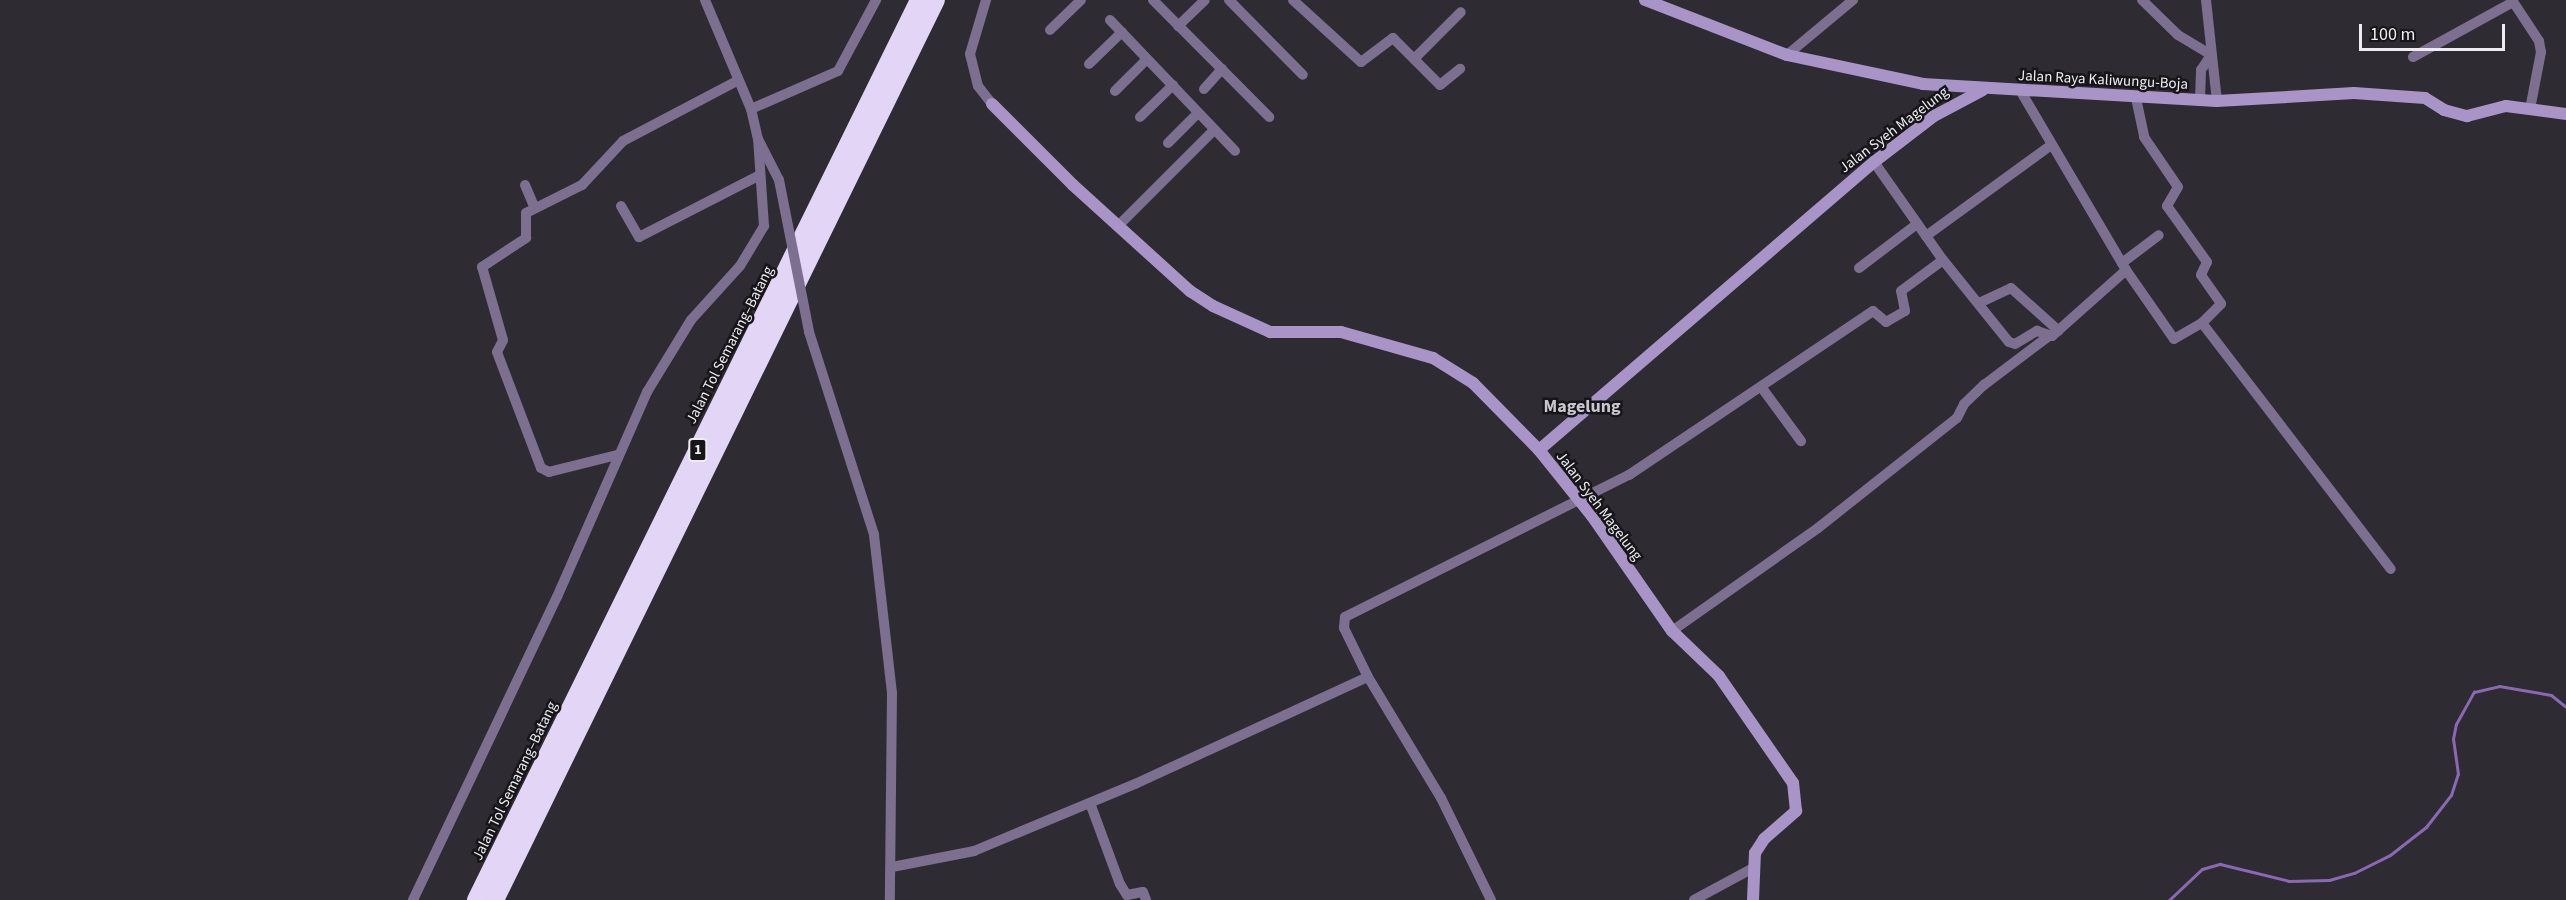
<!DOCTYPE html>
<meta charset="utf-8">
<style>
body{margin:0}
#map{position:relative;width:2566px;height:900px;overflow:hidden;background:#2e2b33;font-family:"Source Sans 3",sans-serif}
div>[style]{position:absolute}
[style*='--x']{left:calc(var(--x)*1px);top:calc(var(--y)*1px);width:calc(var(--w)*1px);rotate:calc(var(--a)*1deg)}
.stream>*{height:3px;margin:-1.5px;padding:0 1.5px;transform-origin:1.5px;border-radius:1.5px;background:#8969b3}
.street>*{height:10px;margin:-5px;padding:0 5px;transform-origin:5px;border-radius:5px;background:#7c6f90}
.secondary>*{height:12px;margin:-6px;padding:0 6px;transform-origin:6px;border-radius:6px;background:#a994c8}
.highway>*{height:18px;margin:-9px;padding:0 9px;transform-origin:9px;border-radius:9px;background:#e2d5f6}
.street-bridge>*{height:10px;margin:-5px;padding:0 5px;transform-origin:5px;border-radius:5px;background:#7c6f90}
span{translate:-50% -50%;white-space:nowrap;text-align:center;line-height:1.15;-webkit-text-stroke:5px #161518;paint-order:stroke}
.shield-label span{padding:2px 4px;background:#161518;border:2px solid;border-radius:4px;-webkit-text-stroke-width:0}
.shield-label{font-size:14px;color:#eeecf1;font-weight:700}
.street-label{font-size:15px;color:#eeecf1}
.quarter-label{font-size:18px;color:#c9c6d0;font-weight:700}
.scale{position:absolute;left:2359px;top:24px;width:146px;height:27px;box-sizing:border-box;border:3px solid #eeecf1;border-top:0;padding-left:8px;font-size:18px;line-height:21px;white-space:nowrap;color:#eeecf1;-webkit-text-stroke:4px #161518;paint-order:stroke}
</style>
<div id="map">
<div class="stream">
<i style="--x:2169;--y:900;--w:45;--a:-43.2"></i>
<i style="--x:2202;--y:869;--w:19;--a:-16"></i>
<i style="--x:2220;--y:864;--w:71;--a:13.8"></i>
<i style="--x:2289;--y:881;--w:40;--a:-1.4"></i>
<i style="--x:2329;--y:880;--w:26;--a:-16"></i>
<i style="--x:2354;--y:873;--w:40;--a:-26.6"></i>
<i style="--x:2390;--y:855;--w:46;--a:-37.9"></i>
<i style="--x:2426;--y:827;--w:41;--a:-52"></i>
<i style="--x:2451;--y:795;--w:22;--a:-72"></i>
<i style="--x:2458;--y:774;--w:35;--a:-98"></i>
<i style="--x:2453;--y:739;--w:15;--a:-79"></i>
<i style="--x:2456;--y:724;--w:37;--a:-61"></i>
<i style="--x:2474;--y:692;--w:26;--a:-13"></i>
<i style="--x:2499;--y:686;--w:53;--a:9.8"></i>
<i style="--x:2551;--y:695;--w:19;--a:39"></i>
</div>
<div class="street">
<i style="--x:705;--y:0;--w:118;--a:67.1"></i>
<i style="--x:751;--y:109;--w:31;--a:77"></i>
<i style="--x:758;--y:139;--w:46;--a:62.9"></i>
<i style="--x:986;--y:0;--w:56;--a:106.5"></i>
<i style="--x:970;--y:54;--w:33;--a:76"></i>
<i style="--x:978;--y:86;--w:23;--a:52"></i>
<i style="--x:1153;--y:0;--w:165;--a:45.2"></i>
<i style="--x:1229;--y:0;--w:105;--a:45.4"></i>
<i style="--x:1293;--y:0;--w:92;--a:42.4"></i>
<i style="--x:1361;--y:62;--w:40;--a:-37"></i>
<i style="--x:1393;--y:38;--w:66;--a:45"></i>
<i style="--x:1440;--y:85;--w:26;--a:-39"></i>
<i style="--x:2142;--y:0;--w:50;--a:44.2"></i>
<i style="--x:2178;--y:35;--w:37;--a:31"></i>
<i style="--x:2206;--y:0;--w:102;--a:83.8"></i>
<i style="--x:2512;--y:0;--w:49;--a:56.6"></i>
<i style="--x:2539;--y:41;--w:11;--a:80"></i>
<i style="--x:2541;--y:52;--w:58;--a:100.9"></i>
<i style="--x:1110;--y:20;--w:181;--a:46.3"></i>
<i style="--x:1178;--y:26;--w:37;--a:-44"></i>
<i style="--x:1050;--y:30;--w:43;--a:-44.1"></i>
<i style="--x:1787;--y:55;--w:86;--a:-39.8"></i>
<i style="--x:2413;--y:57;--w:114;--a:-28.8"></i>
<i style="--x:1414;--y:59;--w:66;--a:-45"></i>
<i style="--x:1089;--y:64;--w:46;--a:-44.1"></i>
<i style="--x:1204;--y:89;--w:27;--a:-48"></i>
<i style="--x:1115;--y:91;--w:45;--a:-45"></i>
<i style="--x:2136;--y:98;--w:40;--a:78"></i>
<i style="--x:2144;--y:137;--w:60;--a:55.8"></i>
<i style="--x:2178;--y:187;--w:22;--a:120"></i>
<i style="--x:2167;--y:206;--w:69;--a:54.5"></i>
<i style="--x:2207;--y:262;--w:14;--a:115"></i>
<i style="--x:2201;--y:275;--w:35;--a:55"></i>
<i style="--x:2221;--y:304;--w:27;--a:135"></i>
<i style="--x:2200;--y:100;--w:30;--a:-88"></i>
<i style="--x:2201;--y:70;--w:14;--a:-56"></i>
<i style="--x:751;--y:109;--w:95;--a:-23.6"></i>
<i style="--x:838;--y:71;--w:81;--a:-61.8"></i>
<i style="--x:1140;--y:117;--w:46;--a:-44.1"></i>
<i style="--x:1168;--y:143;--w:42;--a:-45"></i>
<i style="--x:1874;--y:162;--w:120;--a:54.9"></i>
<i style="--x:1943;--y:260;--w:105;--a:51.2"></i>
<i style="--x:2009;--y:342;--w:6;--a:18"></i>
<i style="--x:2015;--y:344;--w:26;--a:-31"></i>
<i style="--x:2037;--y:331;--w:16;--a:18"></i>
<i style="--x:2052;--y:336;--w:99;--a:-41.7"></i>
<i style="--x:2126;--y:270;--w:207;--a:-120.5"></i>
<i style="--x:525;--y:185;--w:25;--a:67"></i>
<i style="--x:621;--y:206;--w:36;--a:60"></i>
<i style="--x:639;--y:237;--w:136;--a:-27.1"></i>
<i style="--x:1119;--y:225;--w:134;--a:-45"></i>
<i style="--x:1926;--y:236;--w:153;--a:-36"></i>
<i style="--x:2122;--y:263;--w:46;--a:-37.1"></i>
<i style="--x:1859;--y:268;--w:73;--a:-37.2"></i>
<i style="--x:2126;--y:270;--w:84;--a:55.2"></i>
<i style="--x:2174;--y:339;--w:32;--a:-30"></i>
<i style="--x:2202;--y:323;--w:310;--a:52.5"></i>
<i style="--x:1979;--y:303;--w:35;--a:-25"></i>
<i style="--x:2011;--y:288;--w:64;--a:41.9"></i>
<i style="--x:809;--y:332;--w:213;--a:72.2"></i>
<i style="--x:874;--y:535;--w:159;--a:83.5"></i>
<i style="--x:892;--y:693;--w:207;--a:90.6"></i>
<i style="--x:1762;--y:388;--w:66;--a:53.7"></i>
<i style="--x:617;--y:455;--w:70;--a:166"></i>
<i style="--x:549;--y:472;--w:9;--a:-153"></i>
<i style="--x:541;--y:468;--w:124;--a:-110.8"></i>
<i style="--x:497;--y:352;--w:13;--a:-63"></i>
<i style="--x:503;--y:340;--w:76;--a:-106"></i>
<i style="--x:482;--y:267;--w:53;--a:-33.4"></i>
<i style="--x:526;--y:238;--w:25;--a:-90"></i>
<i style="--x:526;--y:213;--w:63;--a:-26.6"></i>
<i style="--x:582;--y:185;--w:60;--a:-47"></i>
<i style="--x:623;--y:141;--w:129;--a:-27.8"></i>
<i style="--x:1672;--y:631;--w:179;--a:-35.2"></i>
<i style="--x:1818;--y:528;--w:177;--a:-38.4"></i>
<i style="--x:1957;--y:418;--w:16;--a:-63"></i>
<i style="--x:1964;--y:404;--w:28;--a:-44"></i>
<i style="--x:1984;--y:385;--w:81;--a:-37"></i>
<i style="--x:1090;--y:803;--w:86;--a:69.7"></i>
<i style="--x:1120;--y:884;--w:13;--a:58"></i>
<i style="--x:1127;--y:895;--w:16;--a:-11"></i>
<i style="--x:1143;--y:892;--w:9;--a:69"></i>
<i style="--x:892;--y:867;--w:84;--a:-11"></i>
<i style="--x:974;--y:851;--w:174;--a:-22.6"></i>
<i style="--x:1135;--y:784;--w:256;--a:-24.7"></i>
<i style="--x:413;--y:900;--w:335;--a:-64.6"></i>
<i style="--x:557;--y:597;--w:224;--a:-66.3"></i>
<i style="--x:647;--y:392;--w:84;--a:-58.6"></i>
<i style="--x:691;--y:320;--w:73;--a:-47.8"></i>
<i style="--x:740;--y:266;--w:47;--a:-59"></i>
<i style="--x:764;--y:226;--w:87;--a:-93.9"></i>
<i style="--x:1491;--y:900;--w:114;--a:-116.1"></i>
<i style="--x:1441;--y:798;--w:141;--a:-121.1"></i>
<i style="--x:1368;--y:677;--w:55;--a:-116.1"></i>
<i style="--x:1344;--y:628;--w:11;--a:-85"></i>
<i style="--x:1345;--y:617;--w:318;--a:-26.6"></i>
<i style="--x:1629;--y:475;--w:294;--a:-33.9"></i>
<i style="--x:1873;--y:311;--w:17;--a:40"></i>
<i style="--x:1886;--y:322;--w:22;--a:-30"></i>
<i style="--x:1905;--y:311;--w:20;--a:-101"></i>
<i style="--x:1901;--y:291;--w:52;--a:-36.4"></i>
<i style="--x:1694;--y:900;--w:67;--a:-28.5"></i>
</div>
<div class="secondary">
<i style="--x:1645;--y:0;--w:152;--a:21.2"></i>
<i style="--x:1787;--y:55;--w:139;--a:12"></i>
<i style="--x:1923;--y:84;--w:294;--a:3.3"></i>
<i style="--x:2217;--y:101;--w:137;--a:-3.3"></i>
<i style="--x:2354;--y:93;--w:71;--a:4"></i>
<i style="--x:2425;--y:98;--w:22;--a:32"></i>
<i style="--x:2444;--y:110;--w:24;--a:15"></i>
<i style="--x:2467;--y:116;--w:40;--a:-14.4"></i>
<i style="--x:2506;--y:106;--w:61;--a:7.6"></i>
<i style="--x:992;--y:104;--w:115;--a:45"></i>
<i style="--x:1073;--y:185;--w:158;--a:42.2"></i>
<i style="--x:1190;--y:291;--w:27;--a:33"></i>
<i style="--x:1213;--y:306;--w:63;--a:24.5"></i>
<i style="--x:1270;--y:332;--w:71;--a:0"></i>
<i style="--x:1341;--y:332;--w:96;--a:15.8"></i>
<i style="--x:1433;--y:358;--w:47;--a:32"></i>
<i style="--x:1473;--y:383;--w:94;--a:45.4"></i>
<i style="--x:1753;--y:900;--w:47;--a:-87.6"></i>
<i style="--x:1755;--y:853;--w:17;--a:-57"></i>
<i style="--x:1764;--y:839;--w:43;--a:-41.2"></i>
<i style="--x:1796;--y:811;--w:28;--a:-96"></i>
<i style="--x:1793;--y:783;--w:130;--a:-124.7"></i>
<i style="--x:1719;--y:676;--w:65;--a:-136.2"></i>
<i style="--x:1672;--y:631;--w:140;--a:-124.8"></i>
<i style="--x:1592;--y:516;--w:85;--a:-128.8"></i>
<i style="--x:1539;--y:450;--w:442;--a:-40.7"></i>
<i style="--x:1874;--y:162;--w:76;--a:-37.5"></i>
<i style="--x:1934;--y:116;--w:55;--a:-28"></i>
</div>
<div class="highway">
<i style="--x:476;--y:900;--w:1003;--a:-63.79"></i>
<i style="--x:495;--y:900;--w:1002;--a:-63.9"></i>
</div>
<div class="street-bridge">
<i style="--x:779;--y:180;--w:155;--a:78.8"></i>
</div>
<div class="shield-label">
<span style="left:698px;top:450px">1</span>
</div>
<div class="street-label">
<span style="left:2103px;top:80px;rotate:3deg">Jalan Raya Kaliwungu-Boja</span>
<span style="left:1894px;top:130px;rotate:-37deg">Jalan Syeh Magelung</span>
<span style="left:730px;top:345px;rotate:-63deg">Jalan Tol Semarang–Batang</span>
<span style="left:1599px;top:506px;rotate:53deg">Jalan Syeh Magelung</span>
<span style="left:515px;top:781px;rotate:-64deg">Jalan Tol Semarang–Batang</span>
</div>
<div class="quarter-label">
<span style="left:1582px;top:407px">Magelung</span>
</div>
<div class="scale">100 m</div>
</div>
